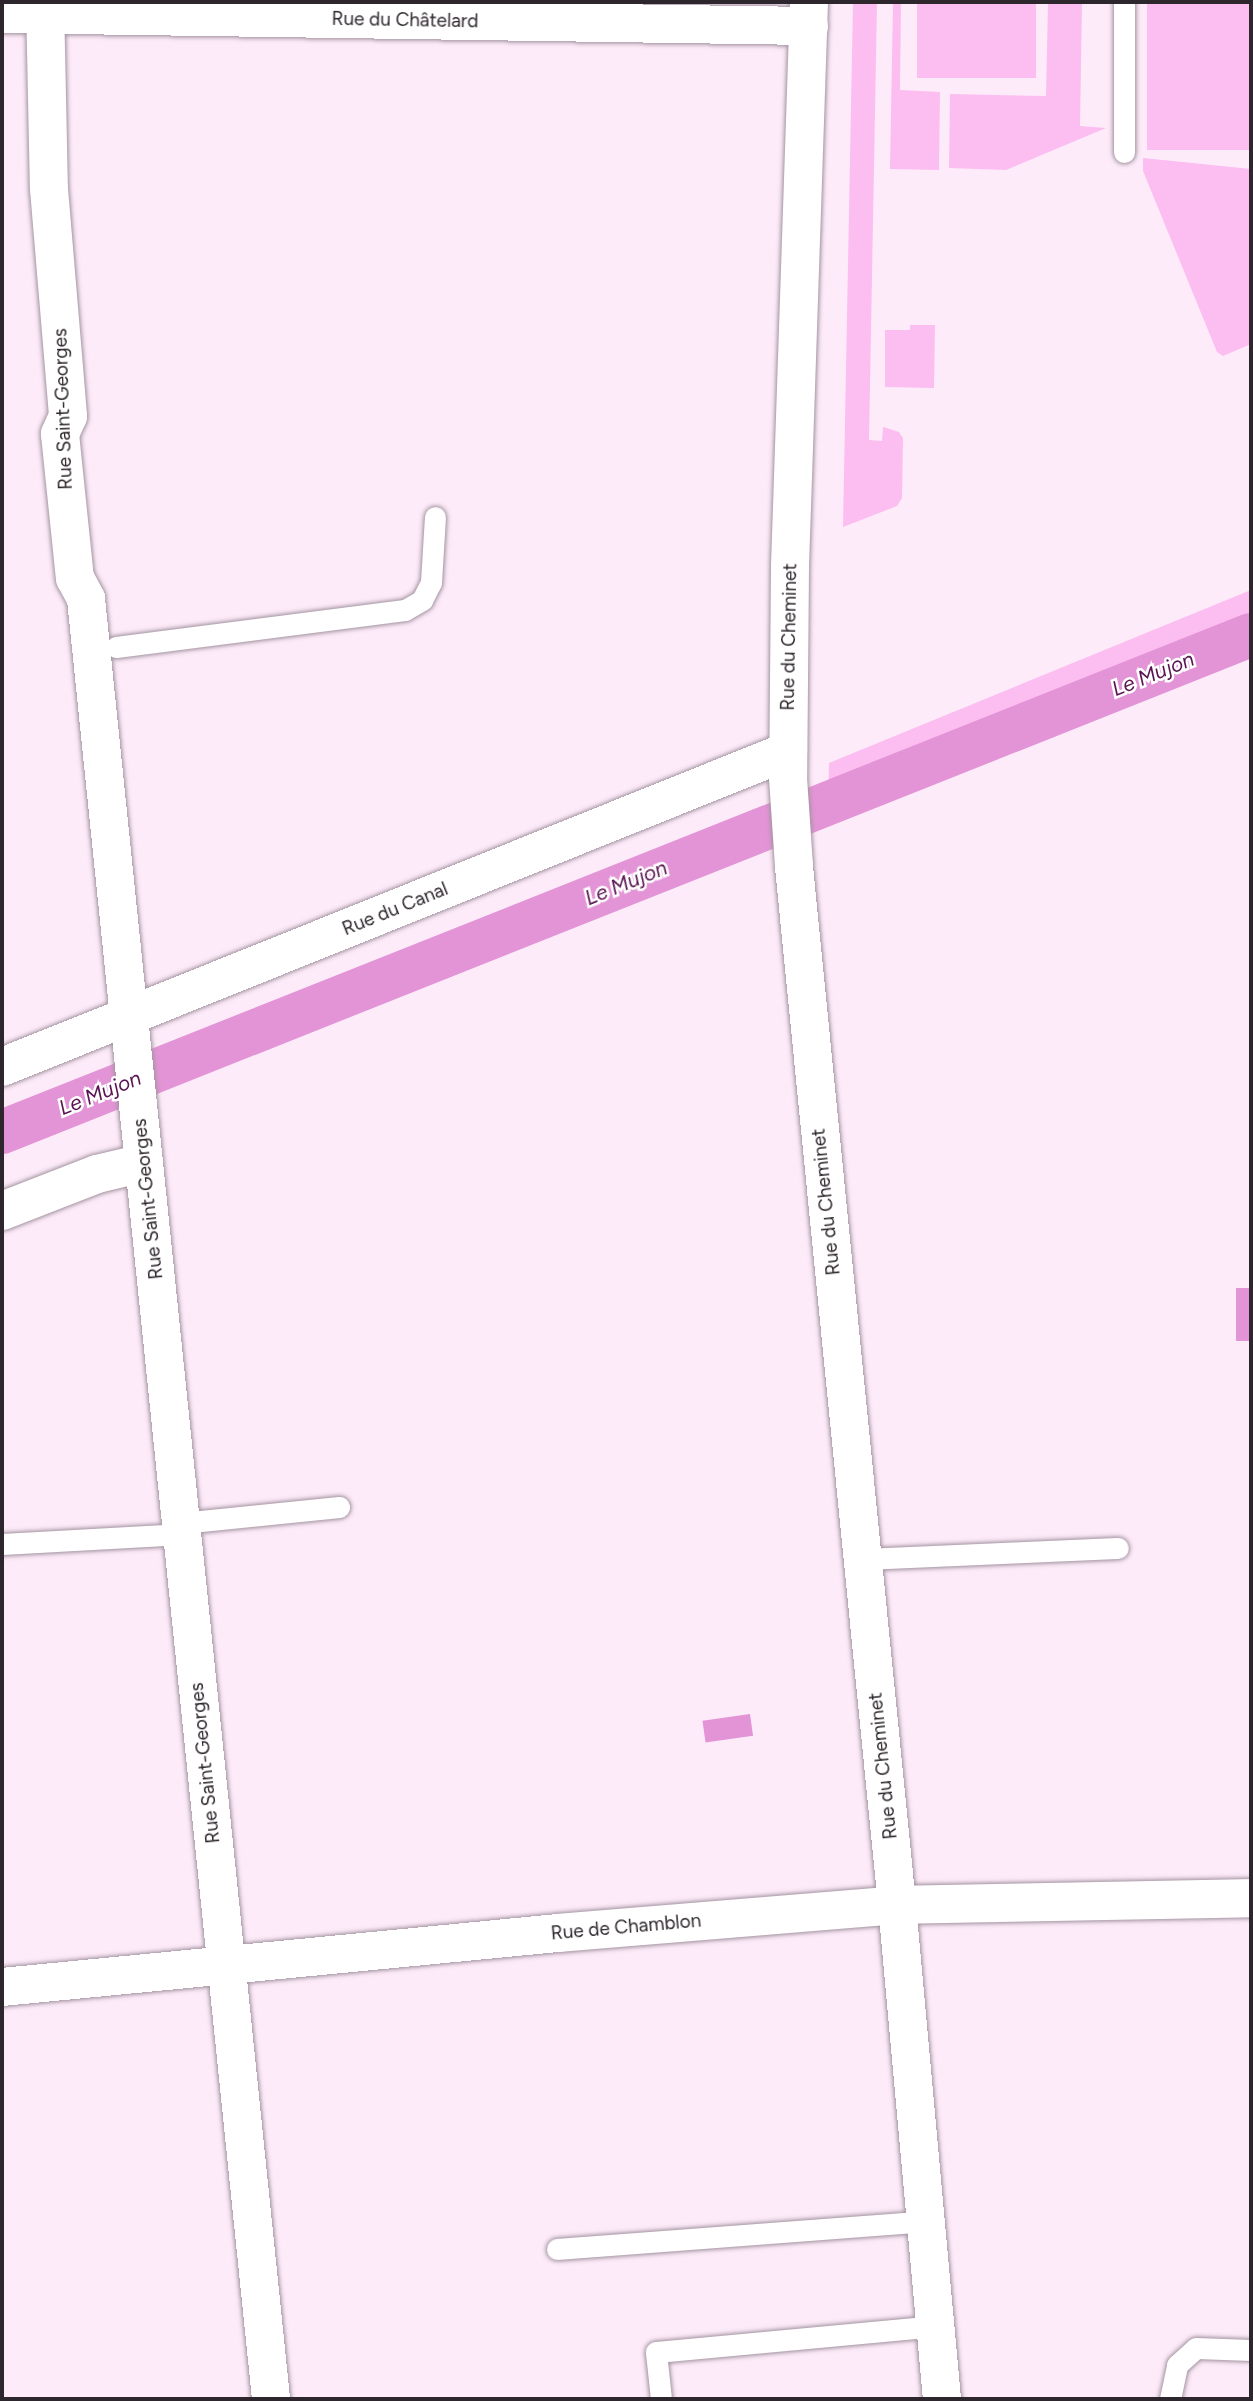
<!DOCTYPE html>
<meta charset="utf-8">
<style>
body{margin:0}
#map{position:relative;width:1253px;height:2401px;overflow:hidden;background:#fdebf9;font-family:Figtree,sans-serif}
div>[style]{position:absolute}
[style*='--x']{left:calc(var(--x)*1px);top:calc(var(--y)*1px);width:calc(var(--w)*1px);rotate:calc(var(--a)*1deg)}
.green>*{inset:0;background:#fcbdf0;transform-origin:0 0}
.water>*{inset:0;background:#e394d6;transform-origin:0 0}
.canal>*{height:44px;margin:-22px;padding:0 22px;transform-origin:22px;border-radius:22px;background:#e394d6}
.roads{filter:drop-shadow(0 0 2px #a494a1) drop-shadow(0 0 2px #a494a1)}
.service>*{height:21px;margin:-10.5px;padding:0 10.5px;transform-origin:10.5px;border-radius:10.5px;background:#fff}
.minor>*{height:38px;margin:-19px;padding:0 19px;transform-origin:19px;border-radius:19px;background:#fff}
.tertiary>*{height:38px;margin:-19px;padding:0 19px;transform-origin:19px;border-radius:19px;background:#fff}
span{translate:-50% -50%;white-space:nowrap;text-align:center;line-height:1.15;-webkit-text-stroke:5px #fff;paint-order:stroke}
.street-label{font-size:19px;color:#2d262c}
.water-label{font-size:21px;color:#591452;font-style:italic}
.frame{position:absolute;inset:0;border:4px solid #2d262c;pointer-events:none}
</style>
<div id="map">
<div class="green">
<i style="clip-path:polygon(853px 2px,877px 2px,869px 440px,882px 441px,883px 427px,899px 432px,903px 438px,902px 498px,897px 506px,843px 527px)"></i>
<i style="clip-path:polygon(893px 2px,901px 2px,900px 90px,940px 92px,939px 170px,890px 169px)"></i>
<i style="left:917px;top:2px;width:119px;height:76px"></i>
<i style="clip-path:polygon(1048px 2px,1082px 2px,1080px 126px,1106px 128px,1006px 170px,949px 168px,950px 94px,1046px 96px)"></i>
<i style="left:1147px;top:2px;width:104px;height:148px"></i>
<i style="clip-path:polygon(1143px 158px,1251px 169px,1251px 344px,1223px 356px,1217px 352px,1143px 171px)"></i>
<i style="clip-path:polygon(910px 325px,935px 325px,934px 388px,885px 387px,885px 330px,910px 330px)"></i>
<i style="clip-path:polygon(1251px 590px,1251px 631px,828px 798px,829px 763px)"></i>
</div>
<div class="water">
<i style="left:1236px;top:1288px;width:15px;height:53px"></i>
<i style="left:750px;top:1714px;width:22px;height:48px;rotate:82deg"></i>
</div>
<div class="canal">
<i style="--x:2;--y:1132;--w:1344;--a:-21.7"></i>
</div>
<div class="roads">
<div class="service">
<i style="--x:1124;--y:2;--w:150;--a:90"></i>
<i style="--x:116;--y:647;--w:291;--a:-7.3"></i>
<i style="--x:405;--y:610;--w:20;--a:-30"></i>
<i style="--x:422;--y:600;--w:20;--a:-63"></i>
<i style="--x:431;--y:582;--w:65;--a:-86.5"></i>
<i style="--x:181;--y:1523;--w:159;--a:-5.8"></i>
<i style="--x:2;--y:1544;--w:181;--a:-3.2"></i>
<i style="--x:863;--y:1559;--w:255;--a:-2.5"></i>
<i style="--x:557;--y:2249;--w:371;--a:-4.3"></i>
<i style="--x:661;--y:2399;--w:47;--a:-96.1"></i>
<i style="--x:656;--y:2352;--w:282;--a:-5.3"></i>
<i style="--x:1170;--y:2399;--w:35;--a:-78"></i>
<i style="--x:1177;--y:2365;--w:25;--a:-42"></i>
<i style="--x:1196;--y:2348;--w:55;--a:2.1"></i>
</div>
<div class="minor">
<i style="--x:45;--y:2;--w:187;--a:88.8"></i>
<i style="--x:49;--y:189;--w:228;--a:85.2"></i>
<i style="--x:68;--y:416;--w:20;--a:114"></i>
<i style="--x:60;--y:434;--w:145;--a:84.1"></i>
<i style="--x:75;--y:578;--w:24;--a:62"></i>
<i style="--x:86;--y:599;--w:1809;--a:84.13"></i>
<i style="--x:809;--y:2;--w:565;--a:91.93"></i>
<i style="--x:790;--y:567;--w:211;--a:90.5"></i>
<i style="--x:788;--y:778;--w:89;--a:86.1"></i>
<i style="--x:794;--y:867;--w:1043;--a:84.33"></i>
<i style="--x:2;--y:14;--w:807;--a:0.85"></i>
<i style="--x:2;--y:1067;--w:847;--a:-21.9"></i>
<i style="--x:2;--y:1211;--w:102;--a:-21.3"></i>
<i style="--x:97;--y:1174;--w:47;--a:-13.4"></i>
</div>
<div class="tertiary">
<i style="--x:897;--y:1905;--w:496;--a:84.8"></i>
<i style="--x:2;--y:1987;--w:559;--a:-5.55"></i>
<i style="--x:558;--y:1933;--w:340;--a:-4.7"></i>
<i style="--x:897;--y:1905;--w:354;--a:-1.1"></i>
</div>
</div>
<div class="street-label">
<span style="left:405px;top:20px;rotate:1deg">Rue du Châtelard</span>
<span style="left:63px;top:409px;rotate:-92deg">Rue Saint-Georges</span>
<span style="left:789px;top:637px;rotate:-89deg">Rue du Cheminet</span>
<span style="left:395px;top:909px;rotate:-22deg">Rue du Canal</span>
<span style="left:148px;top:1199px;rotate:-96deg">Rue Saint-Georges</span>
<span style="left:826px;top:1202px;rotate:-96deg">Rue du Cheminet</span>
<span style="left:205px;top:1763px;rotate:-96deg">Rue Saint-Georges</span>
<span style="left:883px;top:1766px;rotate:-96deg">Rue du Cheminet</span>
<span style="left:626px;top:1927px;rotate:-5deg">Rue de Chamblon</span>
</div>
<div class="water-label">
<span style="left:1153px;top:674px;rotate:-22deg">Le Mujon</span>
<span style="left:626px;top:883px;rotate:-22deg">Le Mujon</span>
<span style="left:100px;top:1093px;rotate:-22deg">Le Mujon</span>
</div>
<div class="frame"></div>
</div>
